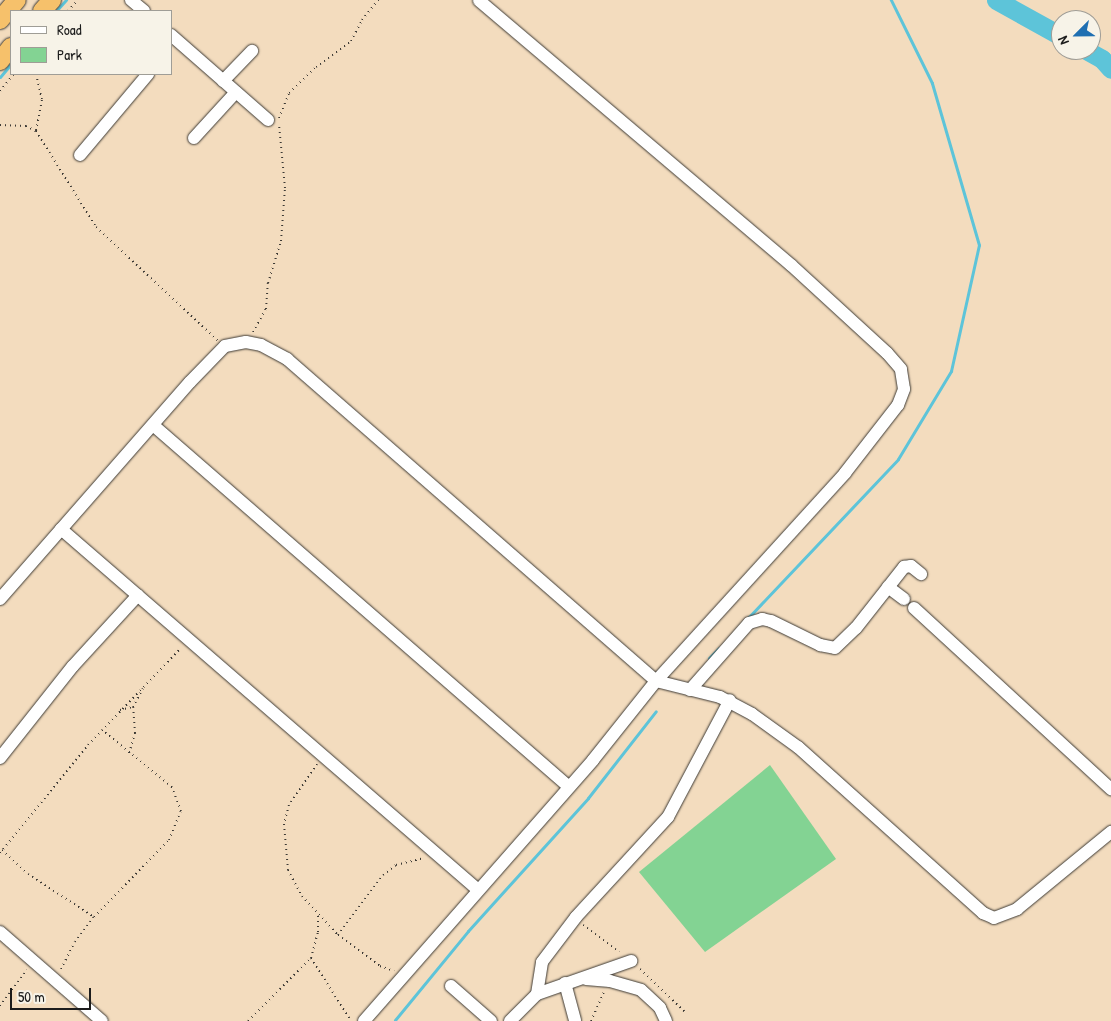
<!DOCTYPE html>
<style>
body{margin:0}
#map{position:relative;width:1111px;height:1021px;overflow:hidden;background:#f3dcbe;font-family:"Patrick Hand",sans-serif}
div>[style]{position:absolute}
[style*='--x']{left:calc(var(--x)*1px);top:calc(var(--y)*1px);width:calc(var(--w)*1px);rotate:calc(var(--a)*1deg)}
.green>*{inset:0;background:#83d393}
.stream>*{height:3px;margin:-1.5px;padding:0 1.5px;transform-origin:1.5px;border-radius:1.5px;background:#5dc4d9}
.river>*{height:19px;margin:-9.5px;padding:0 9.5px;transform-origin:9.5px;border-radius:9.5px;background:#5dc4d9}
.path>*{height:2px;margin-top:-1px;transform-origin:0;background:repeating-linear-gradient(90deg,#3c3934 0 1px,transparent 0 5px)}
.roads{filter:drop-shadow(0 0 1px #3c3934) drop-shadow(0 0 1px #3c3934)}
.minor>*{height:12px;margin:-6px;padding:0 6px;transform-origin:6px;border-radius:6px;background:#fff}
.highway>*{height:18px;margin:-9px;padding:0 9px;transform-origin:9px;border-radius:9px;background:#f6c16b}
span{translate:-50% -50%;white-space:nowrap;text-align:center;line-height:1.15;-webkit-text-stroke:4px #f7f3e8;paint-order:stroke}
.legend{position:absolute;left:10px;top:10px;width:162px;height:65px;box-sizing:border-box;background:#f7f3e8;border:1px solid #9f9d96;margin:0;padding:6px 9px;list-style:none;font-size:15px;color:#1c1c1c}
.legend li{display:flex;align-items:center;gap:10px;height:25px}
.legend b{width:25px;border:1px solid #9f9d96}
.north{position:absolute;left:1051px;top:10px;width:50px;height:50px;box-sizing:border-box;background:#f7f3e8;border:1px solid #9f9d96;border-radius:50%;rotate:247deg;font-size:14px;font-weight:700;line-height:20px;text-align:center;color:#1c1c1c}
.north::after{content:'';display:block;margin:auto;width:18px;height:22px;background:#1f6fb2;clip-path:polygon(50% 0,100% 100%,50% 72%,0 100%)}
.scale{position:absolute;left:10px;top:988px;width:81px;height:22px;box-sizing:border-box;border:2px solid #1c1c1c;border-top:0;padding-left:6px;font-size:15px;line-height:18px;white-space:nowrap;color:#1c1c1c;-webkit-text-stroke:4px #f7f3e8;paint-order:stroke}
</style>
<div id="map">
<div class="green">
<i style="clip-path:polygon(770px 765px,836px 859px,705px 952px,639px 872px)"></i>
</div>
<div class="stream">
<i style="--x:56;--y:11;--w:15;--a:-48"></i>
<i style="--x:0;--y:77;--w:17;--a:-50"></i>
<i style="--x:746;--y:620;--w:221;--a:-46.6"></i>
<i style="--x:898;--y:459;--w:103;--a:-58.9"></i>
<i style="--x:951;--y:371;--w:129;--a:-77.5"></i>
<i style="--x:979;--y:245;--w:169;--a:-106.2"></i>
<i style="--x:932;--y:83;--w:93;--a:-116.3"></i>
<i style="--x:709;--y:658;--w:14;--a:-45"></i>
<i style="--x:395;--y:1020;--w:115;--a:-50.6"></i>
<i style="--x:468;--y:931;--w:179;--a:-47.9"></i>
<i style="--x:588;--y:798;--w:110;--a:-52"></i>
</div>
<div class="river">
<i style="--x:996;--y:0;--w:74;--a:29"></i>
<i style="--x:1086;--y:50;--w:18;--a:29"></i>
<i style="--x:1102;--y:59;--w:13;--a:48"></i>
</div>
<div class="path">
<i style="--x:68;--y:11;--w:15;--a:-48"></i>
<i style="--x:36;--y:74;--w:27;--a:77"></i>
<i style="--x:42;--y:100;--w:32;--a:101"></i>
<i style="--x:0;--y:91;--w:22;--a:-51"></i>
<i style="--x:279;--y:118;--w:27;--a:-68"></i>
<i style="--x:289;--y:93;--w:37;--a:-44"></i>
<i style="--x:316;--y:67;--w:44;--a:-36.6"></i>
<i style="--x:351;--y:41;--w:24;--a:-62"></i>
<i style="--x:362;--y:20;--w:26;--a:-51"></i>
<i style="--x:0;--y:125;--w:26;--a:2"></i>
<i style="--x:26;--y:126;--w:11;--a:27"></i>
<i style="--x:36;--y:131;--w:113;--a:58"></i>
<i style="--x:96;--y:227;--w:166;--a:43"></i>
<i style="--x:253;--y:332;--w:26;--a:-61"></i>
<i style="--x:266;--y:309;--w:26;--a:-86"></i>
<i style="--x:268;--y:283;--w:44;--a:-72.8"></i>
<i style="--x:281;--y:241;--w:53;--a:-85.7"></i>
<i style="--x:285;--y:188;--w:63;--a:-95.4"></i>
<i style="--x:120;--y:710;--w:13;--a:-13"></i>
<i style="--x:133;--y:707;--w:21;--a:-62"></i>
<i style="--x:129;--y:753;--w:21;--a:-73"></i>
<i style="--x:135;--y:733;--w:26;--a:-94"></i>
<i style="--x:317;--y:764;--w:50;--a:124.3"></i>
<i style="--x:289;--y:805;--w:20;--a:105"></i>
<i style="--x:284;--y:824;--w:46;--a:85"></i>
<i style="--x:288;--y:870;--w:30;--a:62"></i>
<i style="--x:302;--y:896;--w:53;--a:47.3"></i>
<i style="--x:338;--y:935;--w:52;--a:36.4"></i>
<i style="--x:380;--y:966;--w:15;--a:20"></i>
<i style="--x:2;--y:850;--w:35;--a:43"></i>
<i style="--x:28;--y:874;--w:79;--a:33.1"></i>
<i style="--x:0;--y:853;--w:139;--a:-50.8"></i>
<i style="--x:88;--y:745;--w:133;--a:-46.2"></i>
<i style="--x:583;--y:925;--w:45;--a:36.9"></i>
<i style="--x:338;--y:935;--w:75;--a:-53.1"></i>
<i style="--x:383;--y:875;--w:16;--a:-38"></i>
<i style="--x:396;--y:865;--w:29;--a:-14"></i>
<i style="--x:311;--y:958;--w:75;--a:57.6"></i>
<i style="--x:61;--y:969;--w:30;--a:-63"></i>
<i style="--x:75;--y:942;--w:31;--a:-53"></i>
<i style="--x:94;--y:917;--w:107;--a:-45.8"></i>
<i style="--x:169;--y:840;--w:31;--a:-68"></i>
<i style="--x:181;--y:811;--w:26;--a:-111"></i>
<i style="--x:172;--y:787;--w:90;--a:-140.8"></i>
<i style="--x:640;--y:969;--w:62;--a:43.7"></i>
<i style="--x:0;--y:1006;--w:45;--a:-53.1"></i>
<i style="--x:248;--y:1021;--w:89;--a:-45"></i>
<i style="--x:311;--y:958;--w:27;--a:-75"></i>
<i style="--x:318;--y:932;--w:18;--a:-90"></i>
<i style="--x:591;--y:1021;--w:32;--a:-66"></i>
</div>
<div class="roads">
<div class="minor">
<i style="--x:131;--y:0;--w:17;--a:40"></i>
<i style="--x:171;--y:35;--w:129;--a:41.2"></i>
<i style="--x:223;--y:81;--w:42;--a:-46"></i>
<i style="--x:194;--y:138;--w:62;--a:-47.6"></i>
<i style="--x:80;--y:155;--w:106;--a:-50"></i>
<i style="--x:153;--y:425;--w:550;--a:41.02"></i>
<i style="--x:61;--y:529;--w:550;--a:40.87"></i>
<i style="--x:888;--y:587;--w:20;--a:37"></i>
<i style="--x:0;--y:599;--w:288;--a:-48.8"></i>
<i style="--x:190;--y:382;--w:50;--a:-45.8"></i>
<i style="--x:225;--y:346;--w:21;--a:-11"></i>
<i style="--x:246;--y:342;--w:15;--a:11"></i>
<i style="--x:261;--y:345;--w:30;--a:28"></i>
<i style="--x:287;--y:359;--w:490;--a:41.1"></i>
<i style="--x:656;--y:681;--w:66;--a:14"></i>
<i style="--x:720;--y:697;--w:36;--a:28"></i>
<i style="--x:752;--y:714;--w:57;--a:35.7"></i>
<i style="--x:798;--y:747;--w:249;--a:41.9"></i>
<i style="--x:983;--y:913;--w:12;--a:24"></i>
<i style="--x:994;--y:918;--w:25;--a:-21"></i>
<i style="--x:1017;--y:909;--w:122;--a:-39.3"></i>
<i style="--x:914;--y:608;--w:268;--a:42.6"></i>
<i style="--x:690;--y:690;--w:89;--a:-48.6"></i>
<i style="--x:749;--y:623;--w:14;--a:-17"></i>
<i style="--x:762;--y:619;--w:9;--a:13"></i>
<i style="--x:771;--y:621;--w:55;--a:26.1"></i>
<i style="--x:820;--y:645;--w:15;--a:11"></i>
<i style="--x:835;--y:648;--w:29;--a:-44"></i>
<i style="--x:856;--y:628;--w:78;--a:-51.8"></i>
<i style="--x:904;--y:567;--w:7;--a:-8"></i>
<i style="--x:911;--y:566;--w:13;--a:39"></i>
<i style="--x:0;--y:758;--w:117;--a:-51.6"></i>
<i style="--x:73;--y:666;--w:96;--a:-47.5"></i>
<i style="--x:0;--y:932;--w:135;--a:41.1"></i>
<i style="--x:586;--y:979;--w:24;--a:5"></i>
<i style="--x:610;--y:981;--w:32;--a:16"></i>
<i style="--x:641;--y:990;--w:26;--a:43"></i>
<i style="--x:660;--y:1008;--w:14;--a:65"></i>
<i style="--x:565;--y:983;--w:39;--a:75"></i>
<i style="--x:451;--y:986;--w:53;--a:41.2"></i>
<i style="--x:537;--y:994;--w:32;--a:-81"></i>
<i style="--x:542;--y:962;--w:56;--a:-52.9"></i>
<i style="--x:576;--y:917;--w:136;--a:-47.4"></i>
<i style="--x:668;--y:817;--w:132;--a:-62.1"></i>
<i style="--x:364;--y:1021;--w:347;--a:-48.7"></i>
<i style="--x:593;--y:760;--w:101;--a:-51.4"></i>
<i style="--x:656;--y:681;--w:281;--a:-47.7"></i>
<i style="--x:845;--y:473;--w:86;--a:-52.1"></i>
<i style="--x:898;--y:405;--w:17;--a:-69"></i>
<i style="--x:904;--y:389;--w:20;--a:-99"></i>
<i style="--x:901;--y:369;--w:21;--a:-131"></i>
<i style="--x:887;--y:353;--w:130;--a:-137.5"></i>
<i style="--x:791;--y:265;--w:409;--a:-139.7"></i>
<i style="--x:510;--y:1021;--w:38;--a:-45"></i>
<i style="--x:537;--y:994;--w:100;--a:-19.3"></i>
</div>
<div class="highway">
<i style="--x:42;--y:11;--w:15;--a:-48"></i>
<i style="--x:0;--y:20;--w:26;--a:-50"></i>
<i style="--x:0;--y:61;--w:18;--a:-52"></i>
</div>
</div>
<ul class="legend">
<li><b style="height:6px;background:#fff"></b>Road</li>
<li><b style="height:14px;background:#83d393"></b>Park</li>
</ul>
<div class="north">N</div>
<div class="scale">50 m</div>
</div>
